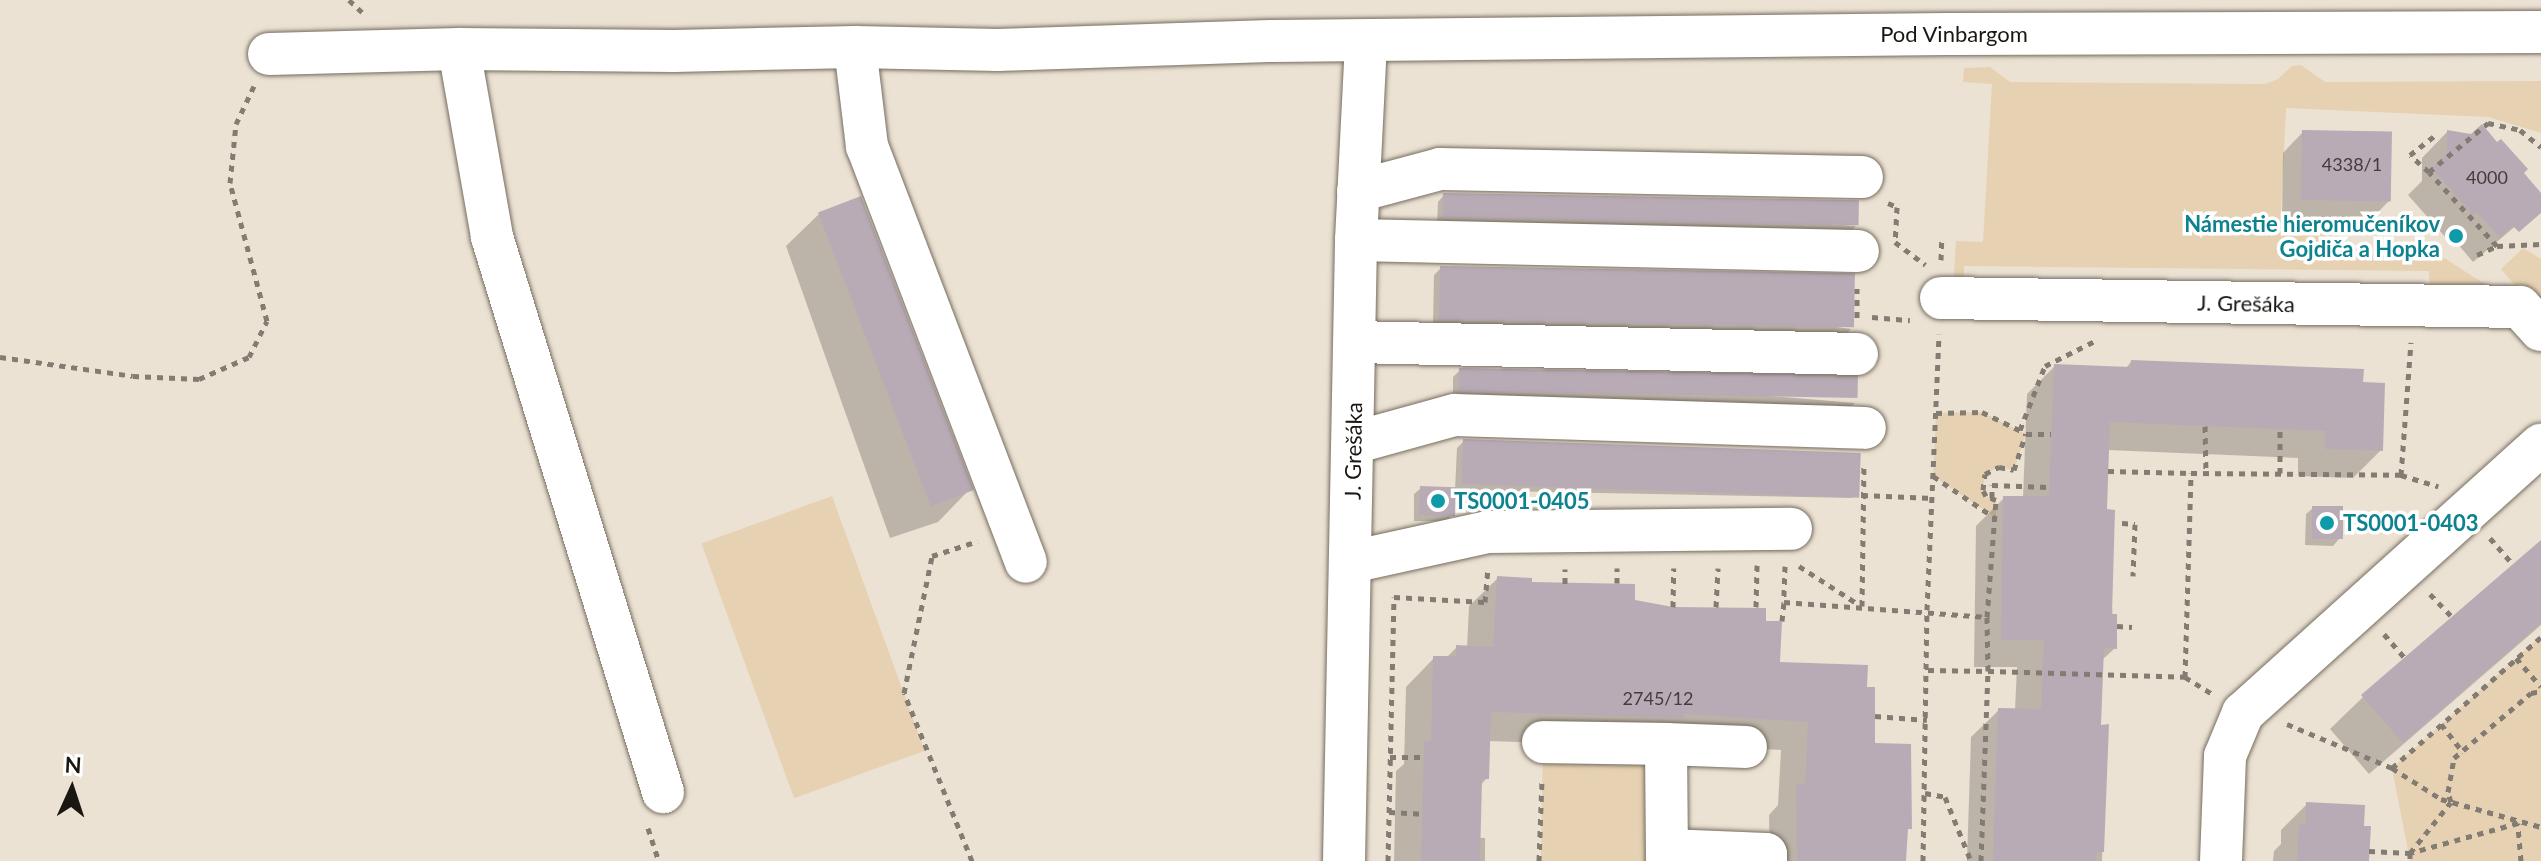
<!DOCTYPE html>
<meta charset="utf-8">
<style>
body{margin:0}
#map{position:relative;width:2541px;height:861px;overflow:hidden;background:#ece2d3;font-family:Lato,sans-serif}
div>[style]{position:absolute}
[style*='--x']{left:calc(var(--x)*1px);top:calc(var(--y)*1px);width:calc(var(--w)*1px);rotate:calc(var(--a)*1deg)}
.green>*{inset:0;background:#e6d1b2;transform-origin:0 0}
.shadow>*{inset:0;background:#0003}
.building>*{inset:0;background:#b9abb6;transform-origin:0 0}
.path>*{height:5px;margin-top:-2.5px;transform-origin:0;background:repeating-linear-gradient(90deg,#837c72 0 6px,transparent 0 12px)}
.roads{filter:drop-shadow(0 0 2px #756d60) drop-shadow(0 0 2px #756d60)}
.minor>*{height:42px;margin:-21px;padding:0 21px;transform-origin:21px;border-radius:21px;background:#fff}
.dots>*{width:22px;height:22px;translate:-50% -50%;box-sizing:border-box;border:4px solid #fff;border-radius:50%}
span{translate:-50% -50%;white-space:nowrap;text-align:center;line-height:1.15;-webkit-text-stroke:7px #fff;paint-order:stroke}
.number-label{font-size:18px;color:#423c3b}
.number-label span{-webkit-text-stroke-width:0}
.street-label{font-size:22px;color:#1a1712}
.culture-label{font-size:22px;color:#0d838f;font-weight:700}
.right{translate:-100% -50%;text-align:right}
.left{translate:0 -50%;text-align:left}
.north{position:absolute;left:32px;top:749px;width:80px;height:80px;-webkit-text-stroke:6px #fff;paint-order:stroke;rotate:3deg;font-size:22px;font-weight:700;line-height:32px;text-align:center;color:#1a1712}
.north::after{content:'';display:block;margin:auto;width:28px;height:36px;background:#1a1712;clip-path:polygon(50% 0,100% 100%,50% 72%,0 100%)}
</style>
<div id="map">
<div class="green">
<i style="clip-path:polygon(2301px 65px,2325px 82px,2541px 81px,2541px 133px,2488px 117px,2286px 108px,2280px 231px,2339px 229px,2336px 254px,2444px 258px,2491px 288px,2430px 295px,2429px 271px,1964px 266px,1963px 291px,1953px 291px,1956px 241px,1983px 242px,1992px 84px,1963px 82px,1964px 68px,1990px 67px,2010px 82px,2265px 84px,2278px 79px,2292px 66px)"></i>
<i style="clip-path:polygon(2523px 248px,2541px 259px,2541px 315px,2501px 269px)"></i>
<i style="clip-path:polygon(1982px 412px,2026px 434px,2014px 470px,1999px 467px,1985px 474px,1983px 490px,1986px 496px,1996px 500px,1996px 518px,1933px 476px,1936px 413px)"></i>
<i style="left:832px;top:496px;width:271px;height:139px;rotate:70deg"></i>
<i style="clip-path:polygon(2541px 636px,2541px 861px,2410px 861px,2392px 768px)"></i>
<i style="left:1543px;top:742px;width:123px;height:119px;rotate:1deg"></i>
</div>
<div class="shadow">
<i style="clip-path:polygon(2303px 132px,2390px 200px,2370px 220px,2282px 220px,2283px 153px)"></i>
<i style="clip-path:polygon(2447px 132px,2521px 173px,2541px 196px,2541px 200px,2518px 224px,2473px 262px,2451px 236px,2447px 239px,2408px 195px,2422px 181px,2422px 158px)"></i>
<i style="clip-path:polygon(1444px 195px,1856px 226px,1849px 233px,1437px 224px,1438px 202px)"></i>
<i style="clip-path:polygon(819px 214px,970px 489px,938px 522px,890px 538px,786px 246px)"></i>
<i style="clip-path:polygon(1441px 268px,1851px 329px,1845px 336px,1433px 326px,1434px 275px)"></i>
<i style="clip-path:polygon(2131px 362px,2361px 384px,2381px 450px,2353px 478px,2298px 476px,2298px 458px,2107px 450px,2105px 511px,2115px 648px,2101px 661px,2098px 727px,2106px 726px,2102px 861px,1967px 861px,1971px 737px,1999px 710px,2015px 710px,2017px 667px,1974px 667px,1976px 526px,2004px 498px,2023px 498px,2027px 394px,2055px 366px,2125px 369px)"></i>
<i style="clip-path:polygon(1460px 370px,1855px 403px,1848px 410px,1453px 397px,1453px 377px)"></i>
<i style="clip-path:polygon(1464px 441px,1858px 491px,1852px 498px,1454px 490px,1453px 514px,1446px 521px,1414px 521px,1414px 494px,1421px 488px,1455px 489px,1457px 448px)"></i>
<i style="clip-path:polygon(2313px 508px,2339px 539px,2333px 546px,2305px 545px,2306px 514px)"></i>
<i style="clip-path:polygon(2541px 555px,2541px 625px,2369px 774px,2330px 729px,2363px 697px)"></i>
<i style="clip-path:polygon(1498px 578px,1763px 623px,1778px 664px,1865px 689px,1873px 745px,1910px 828px,1906px 831px,1905px 861px,1770px 861px,1769px 815px,1778px 805px,1781px 750px,1658px 742px,1654px 746px,1488px 741px,1487px 778px,1480px 786px,1479px 838px,1485px 838px,1485px 861px,1394px 861px,1396px 771px,1404px 764px,1406px 687px,1434px 658px,1446px 658px,1457px 647px,1467px 648px,1469px 606px)"></i>
<i style="clip-path:polygon(2307px 804px,2362px 828px,2367px 861px,2273px 861px,2274px 851px,2281px 844px,2281px 830px)"></i>
</div>
<div class="building">
<i style="clip-path:polygon(2482px 124px,2497px 142px,2501px 139px,2528px 169px,2524px 173px,2541px 193px,2541px 213px,2519px 232px,2513px 226px,2500px 238px,2477px 212px,2473px 215px,2432px 168px,2447px 154px,2447px 130px,2471px 134px)"></i>
<i style="left:2302px;top:130px;width:90px;height:70px;rotate:1deg"></i>
<i style="left:1443px;top:193px;width:416px;height:25px;rotate:1deg"></i>
<i style="left:861px;top:196px;width:315px;height:46px;rotate:69deg"></i>
<i style="left:1440px;top:266px;width:415px;height:54px;rotate:1deg"></i>
<i style="clip-path:polygon(2131px 360px,2364px 369px,2363px 382px,2385px 383px,2383px 451px,2325px 449px,2325px 431px,2110px 422px,2107px 509px,2115px 510px,2112px 614px,2117px 614px,2117px 649px,2104px 648px,2101px 725px,2109px 724px,2104px 852px,2097px 852px,2096px 861px,1993px 861px,1998px 708px,2041px 709px,2044px 640px,2001px 640px,2003px 496px,2049px 496px,2054px 364px,2130px 367px)"></i>
<i style="left:1459px;top:368px;width:399px;height:23px;rotate:1deg"></i>
<i style="left:1463px;top:439px;width:398px;height:45px;rotate:2deg"></i>
<i style="left:1420px;top:486px;width:36px;height:29px;rotate:2deg"></i>
<i style="left:2312px;top:506px;width:31px;height:33px"></i>
<i style="clip-path:polygon(2541px 540px,2541px 623px,2403px 743px,2361px 695px)"></i>
<i style="clip-path:polygon(1497px 576px,1532px 578px,1532px 582px,1635px 584px,1635px 600px,1673px 607px,1766px 608px,1766px 621px,1782px 621px,1780px 662px,1868px 665px,1867px 687px,1875px 687px,1875px 743px,1911px 744px,1912px 829px,1908px 829px,1906px 861px,1797px 861px,1796px 784px,1805px 784px,1808px 722px,1684px 714px,1684px 718px,1491px 712px,1489px 779px,1482px 779px,1480px 861px,1421px 861px,1424px 741px,1431px 741px,1433px 656px,1456px 656px,1456px 645px,1493px 647px)"></i>
<i style="clip-path:polygon(2306px 802px,2365px 805px,2364px 826px,2371px 826px,2369px 861px,2297px 861px,2299px 823px,2306px 824px)"></i>
</div>
<div class="path">
<i style="--x:349;--y:0;--w:18;--a:43"></i>
<i style="--x:2429;--y:172;--w:25;--a:-138"></i>
<i style="--x:2410;--y:155;--w:34;--a:-38"></i>
<i style="--x:1888;--y:203;--w:10;--a:24"></i>
<i style="--x:1897;--y:207;--w:35;--a:93"></i>
<i style="--x:1895;--y:242;--w:38;--a:37"></i>
<i style="--x:2497;--y:246;--w:100;--a:-132.6"></i>
<i style="--x:2429;--y:172;--w:77;--a:-39.7"></i>
<i style="--x:2488;--y:123;--w:33;--a:12"></i>
<i style="--x:2520;--y:130;--w:27;--a:39"></i>
<i style="--x:2477;--y:255;--w:22;--a:-24"></i>
<i style="--x:2497;--y:246;--w:44;--a:-2.6"></i>
<i style="--x:1941;--y:260;--w:23;--a:-88"></i>
<i style="--x:1872;--y:317;--w:38;--a:5"></i>
<i style="--x:1857;--y:318;--w:30;--a:-90"></i>
<i style="--x:0;--y:357;--w:134;--a:8.1"></i>
<i style="--x:133;--y:376;--w:66;--a:2.6"></i>
<i style="--x:199;--y:379;--w:55;--a:-23.7"></i>
<i style="--x:249;--y:357;--w:40;--a:-63.4"></i>
<i style="--x:267;--y:321;--w:143;--a:-105"></i>
<i style="--x:230;--y:183;--w:59;--a:-84.2"></i>
<i style="--x:236;--y:124;--w:42;--a:-64.7"></i>
<i style="--x:1936;--y:413;--w:46;--a:-1.2"></i>
<i style="--x:1982;--y:412;--w:43;--a:26"></i>
<i style="--x:2205;--y:426;--w:47;--a:88.8"></i>
<i style="--x:2020;--y:430;--w:69;--a:-68.7"></i>
<i style="--x:2045;--y:366;--w:58;--a:-26.6"></i>
<i style="--x:2108;--y:471;--w:83;--a:1.4"></i>
<i style="--x:2280;--y:473;--w:44;--a:-90"></i>
<i style="--x:2401;--y:475;--w:39;--a:17"></i>
<i style="--x:1933;--y:476;--w:75;--a:34.1"></i>
<i style="--x:1862;--y:495;--w:71;--a:2.4"></i>
<i style="--x:1992;--y:498;--w:13;--a:-90"></i>
<i style="--x:1992;--y:485;--w:57;--a:2"></i>
<i style="--x:2122;--y:523;--w:13;--a:4"></i>
<i style="--x:2135;--y:524;--w:52;--a:92.2"></i>
<i style="--x:2490;--y:538;--w:35;--a:49"></i>
<i style="--x:1785;--y:566;--w:36;--a:92"></i>
<i style="--x:1784;--y:602;--w:204;--a:4.2"></i>
<i style="--x:1987;--y:617;--w:117;--a:-85.6"></i>
<i style="--x:1996;--y:500;--w:11;--a:-158"></i>
<i style="--x:1986;--y:496;--w:7;--a:-117"></i>
<i style="--x:1983;--y:490;--w:16;--a:-83"></i>
<i style="--x:1985;--y:474;--w:16;--a:-27"></i>
<i style="--x:1999;--y:467;--w:15;--a:11"></i>
<i style="--x:2014;--y:470;--w:38;--a:-72"></i>
<i style="--x:2026;--y:434;--w:25;--a:0"></i>
<i style="--x:1799;--y:566;--w:74;--a:32.8"></i>
<i style="--x:1617;--y:583;--w:15;--a:-90"></i>
<i style="--x:1565;--y:584;--w:15;--a:-90"></i>
<i style="--x:2430;--y:594;--w:32;--a:46"></i>
<i style="--x:1862;--y:606;--w:143;--a:-89.2"></i>
<i style="--x:1673;--y:607;--w:39;--a:-89"></i>
<i style="--x:1716;--y:607;--w:39;--a:-87"></i>
<i style="--x:1756;--y:607;--w:42;--a:-88.6"></i>
<i style="--x:1782;--y:621;--w:19;--a:-84"></i>
<i style="--x:2117;--y:626;--w:15;--a:4"></i>
<i style="--x:2384;--y:634;--w:32;--a:49"></i>
<i style="--x:2516;--y:658;--w:38;--a:49"></i>
<i style="--x:1928;--y:670;--w:60;--a:1"></i>
<i style="--x:1988;--y:671;--w:54;--a:-91.1"></i>
<i style="--x:2185;--y:677;--w:204;--a:-88.3"></i>
<i style="--x:2191;--y:473;--w:210;--a:0.5"></i>
<i style="--x:2401;--y:475;--w:133;--a:-85.7"></i>
<i style="--x:1875;--y:716;--w:52;--a:4.4"></i>
<i style="--x:2287;--y:724;--w:114;--a:22.7"></i>
<i style="--x:2392;--y:768;--w:58;--a:32.3"></i>
<i style="--x:2441;--y:799;--w:104;--a:15.6"></i>
<i style="--x:2441;--y:724;--w:36;--a:52"></i>
<i style="--x:1390;--y:757;--w:34;--a:0"></i>
<i style="--x:2392;--y:768;--w:198;--a:-41.3"></i>
<i style="--x:1925;--y:793;--w:20;--a:11"></i>
<i style="--x:1945;--y:797;--w:69;--a:67.9"></i>
<i style="--x:1389;--y:812;--w:33;--a:3"></i>
<i style="--x:648;--y:828;--w:35;--a:72"></i>
<i style="--x:2369;--y:851;--w:41;--a:2.8"></i>
<i style="--x:2410;--y:853;--w:8;--a:90"></i>
<i style="--x:972;--y:861;--w:181;--a:-112"></i>
<i style="--x:904;--y:693;--w:140;--a:-78.4"></i>
<i style="--x:932;--y:556;--w:48;--a:-18.1"></i>
<i style="--x:1388;--y:861;--w:264;--a:-88.7"></i>
<i style="--x:1394;--y:597;--w:91;--a:3.1"></i>
<i style="--x:1485;--y:602;--w:32;--a:-85"></i>
<i style="--x:1539;--y:861;--w:82;--a:-87.9"></i>
<i style="--x:1923;--y:861;--w:251;--a:-89.1"></i>
<i style="--x:1927;--y:610;--w:276;--a:-87.5"></i>
<i style="--x:1981;--y:861;--w:190;--a:-87.9"></i>
<i style="--x:1988;--y:671;--w:197;--a:1.7"></i>
<i style="--x:2185;--y:677;--w:32;--a:32"></i>
<i style="--x:2521;--y:861;--w:38;--a:-95"></i>
<i style="--x:2518;--y:823;--w:112;--a:164.5"></i>
<i style="--x:2410;--y:853;--w:65;--a:-51.2"></i>
<i style="--x:2451;--y:802;--w:10;--a:-107"></i>
<i style="--x:2448;--y:792;--w:35;--a:-80"></i>
<i style="--x:2454;--y:758;--w:101;--a:-40.2"></i>
<i style="--x:2531;--y:693;--w:10;--a:-11"></i>
</div>
<div class="roads">
<div class="minor">
<i style="--x:855;--y:47;--w:100;--a:83.1"></i>
<i style="--x:867;--y:146;--w:445;--a:69.1"></i>
<i style="--x:459;--y:49;--w:191;--a:80"></i>
<i style="--x:492;--y:237;--w:581;--a:72.88"></i>
<i style="--x:269;--y:54;--w:190;--a:-1.5"></i>
<i style="--x:459;--y:49;--w:215;--a:0.5"></i>
<i style="--x:674;--y:51;--w:181;--a:-1.3"></i>
<i style="--x:855;--y:47;--w:143;--a:1.2"></i>
<i style="--x:998;--y:50;--w:274;--a:-1.9"></i>
<i style="--x:1272;--y:41;--w:676;--a:-0.59"></i>
<i style="--x:1948;--y:34;--w:593;--a:-0.19"></i>
<i style="--x:1358;--y:191;--w:85;--a:-15"></i>
<i style="--x:1440;--y:169;--w:422;--a:1.1"></i>
<i style="--x:1356;--y:240;--w:502;--a:1.26"></i>
<i style="--x:1941;--y:298;--w:579;--a:0.89"></i>
<i style="--x:2520;--y:307;--w:31;--a:48"></i>
<i style="--x:1356;--y:342;--w:501;--a:1.37"></i>
<i style="--x:1353;--y:443;--w:106;--a:-15.4"></i>
<i style="--x:1455;--y:415;--w:410;--a:1.8"></i>
<i style="--x:1351;--y:562;--w:140;--a:-12.4"></i>
<i style="--x:1488;--y:532;--w:303;--a:-0.6"></i>
<i style="--x:1543;--y:742;--w:123;--a:0.9"></i>
<i style="--x:1666;--y:744;--w:117;--a:89.5"></i>
<i style="--x:1666;--y:744;--w:80;--a:2.1"></i>
<i style="--x:1667;--y:850;--w:99;--a:2.3"></i>
<i style="--x:1766;--y:854;--w:7;--a:90"></i>
<i style="--x:1344;--y:861;--w:621;--a:-88.89"></i>
<i style="--x:1356;--y:240;--w:199;--a:-87.1"></i>
<i style="--x:2221;--y:861;--w:105;--a:-87.8"></i>
<i style="--x:2225;--y:756;--w:47;--a:-67.3"></i>
<i style="--x:2243;--y:713;--w:401;--a:-42"></i>
</div>
</div>
<div class="dots">
<i style="left:2456px;top:236px;background:#0f9aa8"></i>
<i style="left:1438px;top:501px;background:#0f9aa8"></i>
<i style="left:2327px;top:523px;background:#0f9aa8"></i>
</div>
<div class="number-label">
<span style="left:2352px;top:164px">4338/1</span>
<span style="left:2487px;top:177px">4000</span>
<span style="left:1658px;top:698px">2745/12</span>
</div>
<div class="street-label">
<span style="left:1954px;top:34px">Pod Vinbargom</span>
<span style="left:2246px;top:303px;rotate:1deg">J. Grešáka</span>
<span style="left:1353px;top:451px;rotate:-89deg">J. Grešáka</span>
</div>
<div class="culture-label">
<span class="right" style="left:2440px;top:236px">Námestie hieromučeníkov<br>Gojdiča a Hopka</span>
<span class="left" style="left:1454px;top:501px">TS0001-0405</span>
<span class="left" style="left:2343px;top:523px">TS0001-0403</span>
</div>
<div class="north">N</div>
</div>
